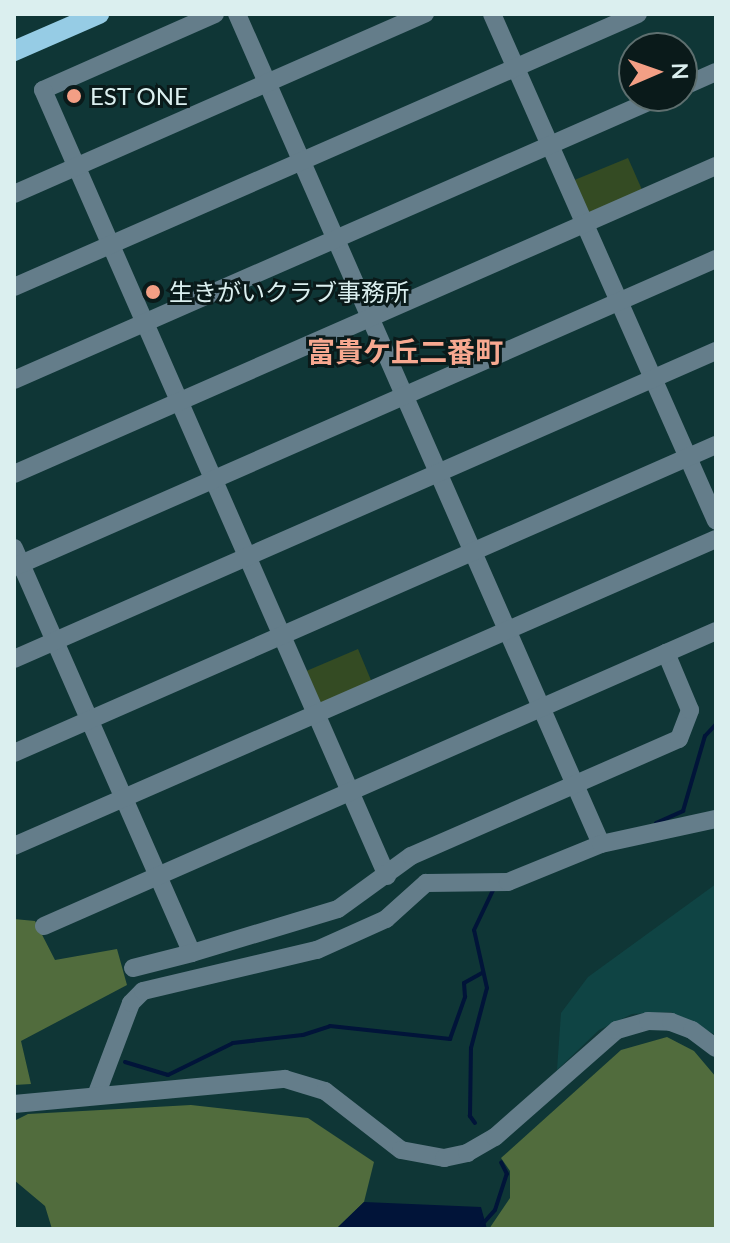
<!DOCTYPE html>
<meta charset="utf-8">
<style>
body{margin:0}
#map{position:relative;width:730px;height:1243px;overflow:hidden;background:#0f3636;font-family:Lato,"Noto Sans JP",sans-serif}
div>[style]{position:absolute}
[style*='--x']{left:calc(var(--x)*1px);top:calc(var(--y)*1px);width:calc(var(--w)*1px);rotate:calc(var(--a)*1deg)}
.built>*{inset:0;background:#0f4444}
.green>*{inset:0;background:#344b23}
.forest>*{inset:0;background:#516c3d}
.water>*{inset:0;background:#011439}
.stream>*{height:4px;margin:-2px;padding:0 2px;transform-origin:2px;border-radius:2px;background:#011439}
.minor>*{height:18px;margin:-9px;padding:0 9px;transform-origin:9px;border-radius:9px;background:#647d8a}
.major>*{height:20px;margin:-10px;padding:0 10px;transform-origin:10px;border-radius:10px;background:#96cce5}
.dots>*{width:22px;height:22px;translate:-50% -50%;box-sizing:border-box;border:4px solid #0a1a1a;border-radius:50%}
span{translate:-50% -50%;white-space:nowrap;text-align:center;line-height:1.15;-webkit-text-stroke:6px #0a1a1a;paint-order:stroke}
.poi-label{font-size:24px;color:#dbefef}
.left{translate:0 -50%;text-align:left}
.quarter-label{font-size:28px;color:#f7a890;font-weight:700}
.frame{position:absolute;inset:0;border:16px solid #dbefef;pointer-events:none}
.north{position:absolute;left:618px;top:32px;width:80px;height:80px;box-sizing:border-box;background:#0a1a1a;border:2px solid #5e6f6f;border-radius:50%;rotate:88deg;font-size:22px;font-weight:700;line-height:32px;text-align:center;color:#dbefef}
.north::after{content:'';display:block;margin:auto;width:28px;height:36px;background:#f39f85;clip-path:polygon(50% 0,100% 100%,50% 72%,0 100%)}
</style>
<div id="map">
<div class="built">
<i style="clip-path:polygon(716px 884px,716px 1035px,671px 1012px,632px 1014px,599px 1030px,557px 1070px,561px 1013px,588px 977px)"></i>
</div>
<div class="green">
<i style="clip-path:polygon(628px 158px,643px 192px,594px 214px,584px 211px,572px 181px)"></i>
<i style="clip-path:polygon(358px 649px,373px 685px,325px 705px,317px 701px,304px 672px)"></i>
</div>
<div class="forest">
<i style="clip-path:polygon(14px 919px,35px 921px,55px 960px,117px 949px,127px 985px,21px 1041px,31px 1084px,14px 1085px)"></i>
<i style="clip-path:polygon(667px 1037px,694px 1051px,716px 1077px,716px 1229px,489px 1229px,510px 1198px,510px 1171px,501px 1158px,621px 1050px)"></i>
<i style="clip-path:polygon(191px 1105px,308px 1118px,374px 1162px,364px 1202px,336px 1229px,52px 1229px,45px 1206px,14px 1180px,14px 1121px,28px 1114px)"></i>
</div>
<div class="water">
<i style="clip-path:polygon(364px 1202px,481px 1207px,487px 1229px,336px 1229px)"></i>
</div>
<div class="stream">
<i style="--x:656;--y:823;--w:30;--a:-24"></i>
<i style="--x:683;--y:811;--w:78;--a:-73.7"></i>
<i style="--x:705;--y:736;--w:16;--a:-47"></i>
<i style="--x:125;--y:1062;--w:45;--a:16.8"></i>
<i style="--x:168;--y:1075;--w:72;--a:-26.2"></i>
<i style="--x:233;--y:1043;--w:70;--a:-6.5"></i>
<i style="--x:303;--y:1035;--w:28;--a:-18"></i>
<i style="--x:330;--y:1026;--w:121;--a:6.2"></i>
<i style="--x:450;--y:1039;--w:45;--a:-70.3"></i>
<i style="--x:465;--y:997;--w:14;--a:-94"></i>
<i style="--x:464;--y:983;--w:21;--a:-29"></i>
<i style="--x:475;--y:1123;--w:9;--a:-126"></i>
<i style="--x:470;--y:1116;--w:68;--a:-89.2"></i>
<i style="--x:471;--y:1048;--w:62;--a:-75.1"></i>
<i style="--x:487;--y:988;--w:59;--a:-102.6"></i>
<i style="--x:474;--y:930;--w:47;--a:-64.5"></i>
<i style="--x:478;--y:1229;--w:25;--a:-48"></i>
<i style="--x:495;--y:1210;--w:38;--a:-72"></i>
<i style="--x:507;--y:1174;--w:13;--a:-117"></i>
</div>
<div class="minor">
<i style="--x:215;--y:14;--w:188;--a:156.2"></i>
<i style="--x:43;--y:90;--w:858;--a:66.36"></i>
<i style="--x:237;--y:14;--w:906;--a:66.32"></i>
<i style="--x:492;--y:14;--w:554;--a:66.16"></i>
<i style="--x:682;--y:87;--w:37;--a:-24"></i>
<i style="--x:14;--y:194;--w:449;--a:-23.7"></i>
<i style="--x:14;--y:287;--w:681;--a:-23.63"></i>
<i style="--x:14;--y:380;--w:708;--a:-23.67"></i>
<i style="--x:14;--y:474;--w:767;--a:-23.69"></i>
<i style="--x:14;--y:548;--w:442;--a:66.3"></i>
<i style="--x:192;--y:953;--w:152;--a:-16.8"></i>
<i style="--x:338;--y:909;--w:90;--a:-36"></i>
<i style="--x:411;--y:856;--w:292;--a:-23.6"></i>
<i style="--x:679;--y:739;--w:31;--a:-69"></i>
<i style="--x:690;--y:710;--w:62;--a:-112.8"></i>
<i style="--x:14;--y:567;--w:767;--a:-23.69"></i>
<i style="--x:14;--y:659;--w:767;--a:-23.69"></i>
<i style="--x:14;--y:753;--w:767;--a:-23.69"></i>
<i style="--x:14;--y:846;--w:766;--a:-23.62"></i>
<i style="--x:44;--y:926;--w:734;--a:-23.7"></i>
<i style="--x:133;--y:968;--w:61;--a:-14.3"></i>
<i style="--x:97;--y:1093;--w:96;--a:-69.3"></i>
<i style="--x:131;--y:1003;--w:17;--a:-45"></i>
<i style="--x:143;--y:991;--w:179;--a:-13.3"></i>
<i style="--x:317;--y:950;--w:76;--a:-24.2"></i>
<i style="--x:386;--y:919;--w:54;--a:-42"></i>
<i style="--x:426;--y:883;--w:82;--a:-0.7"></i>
<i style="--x:508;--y:882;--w:100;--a:-22.2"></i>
<i style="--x:601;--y:844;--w:118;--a:-12.3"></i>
<i style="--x:14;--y:1104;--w:272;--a:-5.3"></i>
<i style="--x:285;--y:1079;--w:42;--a:16.7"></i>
<i style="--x:325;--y:1091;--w:96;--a:37.8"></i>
<i style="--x:401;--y:1150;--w:44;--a:10.5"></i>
<i style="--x:444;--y:1158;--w:24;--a:-12"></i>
<i style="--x:467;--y:1153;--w:32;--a:-30"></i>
<i style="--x:495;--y:1137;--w:162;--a:-41.3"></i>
<i style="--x:617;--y:1030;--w:32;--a:-16"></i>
<i style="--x:648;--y:1021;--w:23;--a:2"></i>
<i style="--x:671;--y:1022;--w:22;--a:21"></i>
<i style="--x:692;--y:1030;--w:30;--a:37"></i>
</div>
<div class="major">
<i style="--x:14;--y:51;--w:93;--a:-23.5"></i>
</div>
<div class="dots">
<i style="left:74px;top:96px;background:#f39f85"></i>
<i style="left:153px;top:292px;background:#f39f85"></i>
</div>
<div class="poi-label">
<span class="left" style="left:90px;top:96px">EST ONE</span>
<span class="left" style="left:169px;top:292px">生きがいクラブ事務所</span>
</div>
<div class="quarter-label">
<span style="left:405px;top:351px">富貴ケ丘二番町</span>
</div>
<div class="frame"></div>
<div class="north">N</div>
</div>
